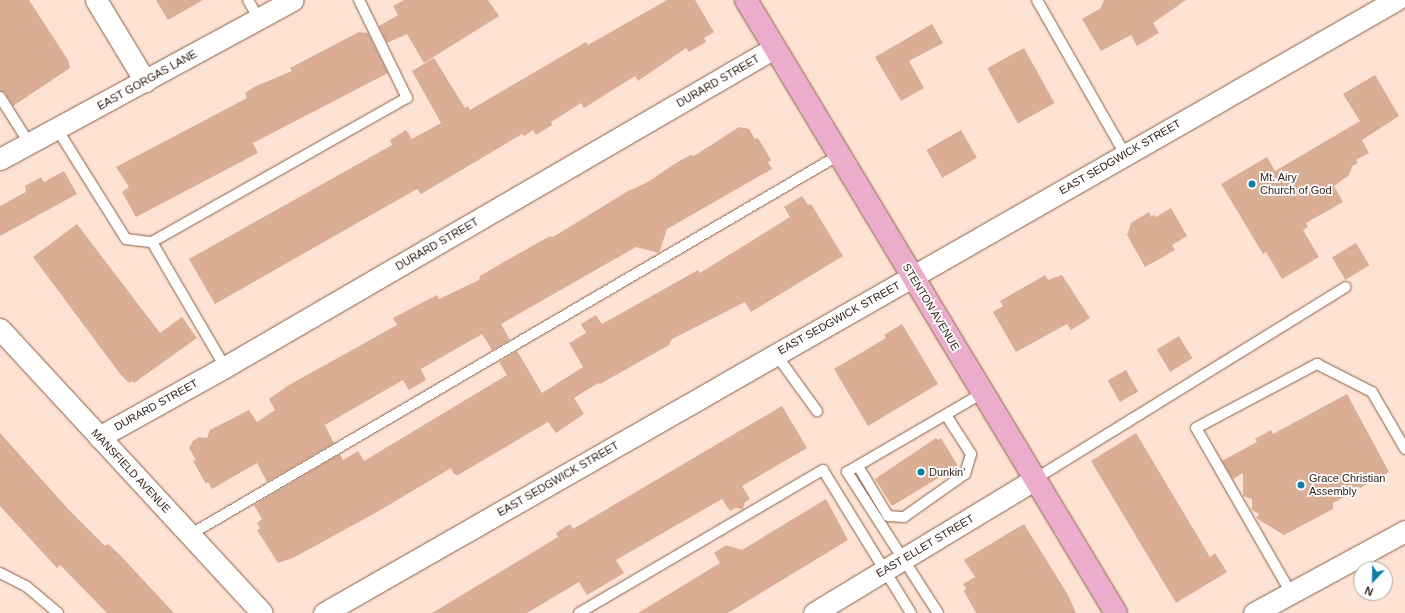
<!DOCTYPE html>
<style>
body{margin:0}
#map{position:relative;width:1405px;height:613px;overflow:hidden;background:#fee2d3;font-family:Helvetica,sans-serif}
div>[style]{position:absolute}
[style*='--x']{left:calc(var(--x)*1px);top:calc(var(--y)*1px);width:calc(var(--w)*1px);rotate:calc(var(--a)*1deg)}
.building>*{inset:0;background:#daad95;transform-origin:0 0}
.roads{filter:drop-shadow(0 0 1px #876049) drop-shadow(0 0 1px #876049)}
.service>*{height:10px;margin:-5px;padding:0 5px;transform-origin:5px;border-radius:5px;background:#fff}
.minor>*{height:21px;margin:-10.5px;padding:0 10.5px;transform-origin:10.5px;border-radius:10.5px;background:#fff}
.primary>*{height:22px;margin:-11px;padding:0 11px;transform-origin:11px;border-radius:11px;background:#ebadcb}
.dots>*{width:11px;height:11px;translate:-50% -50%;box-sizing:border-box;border:2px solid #fff;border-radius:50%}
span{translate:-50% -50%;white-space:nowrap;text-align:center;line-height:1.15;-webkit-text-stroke:3.5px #fff;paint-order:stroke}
.street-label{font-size:11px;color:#2e1d14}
.poi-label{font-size:11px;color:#2e1d14}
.left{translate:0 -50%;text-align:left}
.north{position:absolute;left:1353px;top:561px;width:40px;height:40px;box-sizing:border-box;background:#fff;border:1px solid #aba5a1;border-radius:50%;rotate:202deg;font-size:11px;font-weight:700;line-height:16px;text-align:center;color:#2e1d14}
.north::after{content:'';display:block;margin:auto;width:14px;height:18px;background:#0e7ea6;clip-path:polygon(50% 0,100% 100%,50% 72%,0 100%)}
</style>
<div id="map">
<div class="building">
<i style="clip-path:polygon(0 0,29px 0,68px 60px,70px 68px,13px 106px,5px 93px,0 91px)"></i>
<i style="clip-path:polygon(156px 0,203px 0,168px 20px)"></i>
<i style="clip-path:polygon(404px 0,488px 0,499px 16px,424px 63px,407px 34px,387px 43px,379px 26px,398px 15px,393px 6px)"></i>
<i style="clip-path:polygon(667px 0,695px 0,714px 32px,704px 38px,706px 42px,689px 52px,686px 48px,638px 81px,635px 76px,584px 108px,581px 103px,551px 122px,552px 125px,536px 135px,533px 130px,524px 136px,522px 134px,421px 194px,417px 189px,215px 304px,189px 259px,392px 145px,390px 140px,406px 130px,412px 139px,441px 123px,412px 71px,434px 58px,465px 108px,468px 106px,470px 110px,586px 42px,588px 45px)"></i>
<i style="clip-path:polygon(1104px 0,1186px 0,1153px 23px,1159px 33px,1137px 46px,1131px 35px,1101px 51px,1082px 19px,1101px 8px)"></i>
<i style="clip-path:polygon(932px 24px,943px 43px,909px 61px,924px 88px,901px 101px,875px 57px)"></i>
<i style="clip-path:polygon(359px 32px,368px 33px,388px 73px,253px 143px,258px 153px,136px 217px,122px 192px,129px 187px,116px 167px,247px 98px,245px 93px,254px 87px,292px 71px,290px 68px)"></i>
<i style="left:1024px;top:48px;width:63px;height:42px;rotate:61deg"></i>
<i style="clip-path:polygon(1375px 75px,1399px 116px,1362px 140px,1369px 153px,1356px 160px,1358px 163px,1352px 166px,1349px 175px,1334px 186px,1343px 202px,1306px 223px,1308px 227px,1303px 230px,1319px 257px,1282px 279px,1266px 252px,1263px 254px,1221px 184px,1267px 157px,1275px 171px,1360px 121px,1343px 94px)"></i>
<i style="clip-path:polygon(739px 127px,749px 129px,755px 139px,758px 138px,771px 160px,768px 162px,772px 169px,667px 229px,659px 253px,636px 247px,501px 324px,510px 340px,492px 350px,482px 334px,421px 369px,426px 380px,409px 390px,403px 380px,325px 425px,334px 443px,267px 482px,257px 463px,212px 489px,208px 482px,206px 484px,193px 461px,196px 460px,189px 448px,193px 441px,199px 437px,207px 438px,210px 430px,249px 410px,257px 422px,275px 410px,269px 399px,289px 385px,397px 325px,393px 318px,437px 295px,439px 299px,479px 280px,480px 276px,502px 263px,550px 236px,553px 237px,628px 191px,646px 183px,679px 161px,691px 155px,694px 156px)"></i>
<i style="left:961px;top:130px;width:32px;height:40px;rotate:60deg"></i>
<i style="clip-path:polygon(64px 171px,77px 194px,0 236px,0 206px,26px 192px,25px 186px,41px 177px,44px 182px)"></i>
<i style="clip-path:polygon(802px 196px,808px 205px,811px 204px,843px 256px,751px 312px,745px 302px,672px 339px,669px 345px,600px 384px,598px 383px,574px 398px,584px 414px,556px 433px,548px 422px,458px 475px,454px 474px,451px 468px,377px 512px,293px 558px,278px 563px,257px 530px,260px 528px,257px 523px,262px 519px,254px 505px,340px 454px,343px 460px,358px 451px,364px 461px,507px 375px,499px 362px,517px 351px,542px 393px,583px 367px,569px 343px,586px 333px,581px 324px,596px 315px,602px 324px,698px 270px,700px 273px,790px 217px,784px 207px)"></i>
<i style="clip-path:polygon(1171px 208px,1187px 236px,1172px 245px,1175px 250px,1145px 267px,1127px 235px,1131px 223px,1149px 212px,1151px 217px,1154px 215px,1156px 217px)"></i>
<i style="clip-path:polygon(77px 224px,160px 333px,182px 317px,197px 338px,134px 383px,132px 381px,129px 383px,121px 375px,33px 257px)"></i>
<i style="left:1356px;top:243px;width:26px;height:28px;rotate:59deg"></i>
<i style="clip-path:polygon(1045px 275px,1048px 280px,1062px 275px,1090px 318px,1071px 330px,1067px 324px,1016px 352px,993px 312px,1003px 306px,1000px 301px)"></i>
<i style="clip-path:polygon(902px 324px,938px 384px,868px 426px,834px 369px,886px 338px,884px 335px)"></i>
<i style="left:1179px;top:336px;width:26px;height:26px;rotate:59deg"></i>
<i style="left:1126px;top:370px;width:25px;height:21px;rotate:61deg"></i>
<i style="clip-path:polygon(1347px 394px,1389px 472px,1333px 503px,1333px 509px,1284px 535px,1256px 518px,1259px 514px,1252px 510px,1252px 499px,1243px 496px,1243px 473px,1233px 479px,1222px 461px,1257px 442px,1255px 439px,1271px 430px,1273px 434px)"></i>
<i style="clip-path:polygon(782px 406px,807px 448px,742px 486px,750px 499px,745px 502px,743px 509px,735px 508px,730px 511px,722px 499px,616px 560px,624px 573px,587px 595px,579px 582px,527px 613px,432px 613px,558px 537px,556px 533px,570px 524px,573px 529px)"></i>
<i style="clip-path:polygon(0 433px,69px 510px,105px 546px,108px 544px,120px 555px,174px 613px,107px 613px,60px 565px,57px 568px,0 506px)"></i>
<i style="clip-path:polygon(1136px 433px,1210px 557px,1215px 553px,1227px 572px,1176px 603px,1091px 461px)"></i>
<i style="clip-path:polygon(936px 438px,938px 440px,941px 438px,958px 466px,892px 506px,875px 479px)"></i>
<i style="clip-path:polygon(826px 499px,848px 540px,728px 613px,638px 613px,720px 563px,714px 553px,726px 545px,742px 550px)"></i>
<i style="clip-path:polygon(1024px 524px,1068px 595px,1076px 613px,976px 613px,964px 591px,966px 589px,963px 584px,975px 577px,964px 560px)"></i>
</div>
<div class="roads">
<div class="service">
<i style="--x:248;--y:0;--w:22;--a:60"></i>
<i style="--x:1037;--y:0;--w:177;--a:60.3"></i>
<i style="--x:0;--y:97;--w:54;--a:57.8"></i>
<i style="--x:57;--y:129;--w:130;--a:57.9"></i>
<i style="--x:126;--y:239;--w:26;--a:7"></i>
<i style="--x:775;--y:353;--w:72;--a:54.1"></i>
<i style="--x:225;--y:367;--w:145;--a:-120.3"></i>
<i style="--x:152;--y:242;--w:293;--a:-29.5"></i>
<i style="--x:407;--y:98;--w:109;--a:-116.1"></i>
<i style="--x:858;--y:466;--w:58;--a:59"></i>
<i style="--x:888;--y:516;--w:16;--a:4"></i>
<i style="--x:904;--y:517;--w:75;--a:-35.2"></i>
<i style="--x:965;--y:474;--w:21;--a:-73"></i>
<i style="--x:971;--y:454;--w:46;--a:-122.7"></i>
<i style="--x:1035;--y:479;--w:365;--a:-31.7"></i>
<i style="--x:191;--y:534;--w:751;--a:-30.32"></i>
<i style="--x:0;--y:573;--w:29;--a:27"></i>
<i style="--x:26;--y:586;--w:42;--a:40.2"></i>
<i style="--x:1291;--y:593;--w:190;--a:-119.9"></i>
<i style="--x:1196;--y:428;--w:137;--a:-27.9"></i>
<i style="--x:1317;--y:364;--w:62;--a:27"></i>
<i style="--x:1372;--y:392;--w:66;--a:59.9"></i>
<i style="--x:579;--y:613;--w:283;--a:-30.4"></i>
<i style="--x:823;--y:470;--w:168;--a:58.4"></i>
<i style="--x:938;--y:613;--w:168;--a:-122.8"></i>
<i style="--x:847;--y:472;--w:157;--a:-30.2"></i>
</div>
<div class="minor">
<i style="--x:96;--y:0;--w:95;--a:58.8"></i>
<i style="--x:0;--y:159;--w:333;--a:-28.5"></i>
<i style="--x:0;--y:329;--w:386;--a:47.3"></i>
<i style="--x:99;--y:437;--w:144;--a:-29.1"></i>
<i style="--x:225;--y:367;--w:635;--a:-30.16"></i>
<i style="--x:324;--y:613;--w:1235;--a:-29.76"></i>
<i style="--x:814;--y:613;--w:258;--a:-31.2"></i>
<i style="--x:1254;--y:613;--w:172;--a:-28.5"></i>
</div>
<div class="primary">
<i style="--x:746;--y:0;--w:716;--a:58.89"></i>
</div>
</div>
<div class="dots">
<i style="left:1252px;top:184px;background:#0e7ea6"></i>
<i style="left:921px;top:472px;background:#0e7ea6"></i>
<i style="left:1301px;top:485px;background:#0e7ea6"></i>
</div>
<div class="street-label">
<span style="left:147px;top:80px;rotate:-29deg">EAST GORGAS LANE</span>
<span style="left:718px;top:81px;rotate:-30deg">DURARD STREET</span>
<span style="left:1120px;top:157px;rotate:-30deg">EAST SEDGWICK STREET</span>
<span style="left:437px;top:244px;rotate:-30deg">DURARD STREET</span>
<span style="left:931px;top:307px;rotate:59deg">STENTON AVENUE</span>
<span style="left:839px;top:318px;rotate:-29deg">EAST SEDGWICK STREET</span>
<span style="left:156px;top:405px;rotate:-29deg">DURARD STREET</span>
<span style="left:131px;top:471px;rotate:47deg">MANSFIELD AVENUE</span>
<span style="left:558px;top:479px;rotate:-30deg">EAST SEDGWICK STREET</span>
<span style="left:925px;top:546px;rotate:-31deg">EAST ELLET STREET</span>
</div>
<div class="poi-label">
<span class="left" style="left:1260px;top:184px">Mt. Airy<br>Church of God</span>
<span class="left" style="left:929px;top:472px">Dunkin'</span>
<span class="left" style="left:1309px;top:485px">Grace Christian<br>Assembly</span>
</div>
<div class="north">N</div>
</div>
